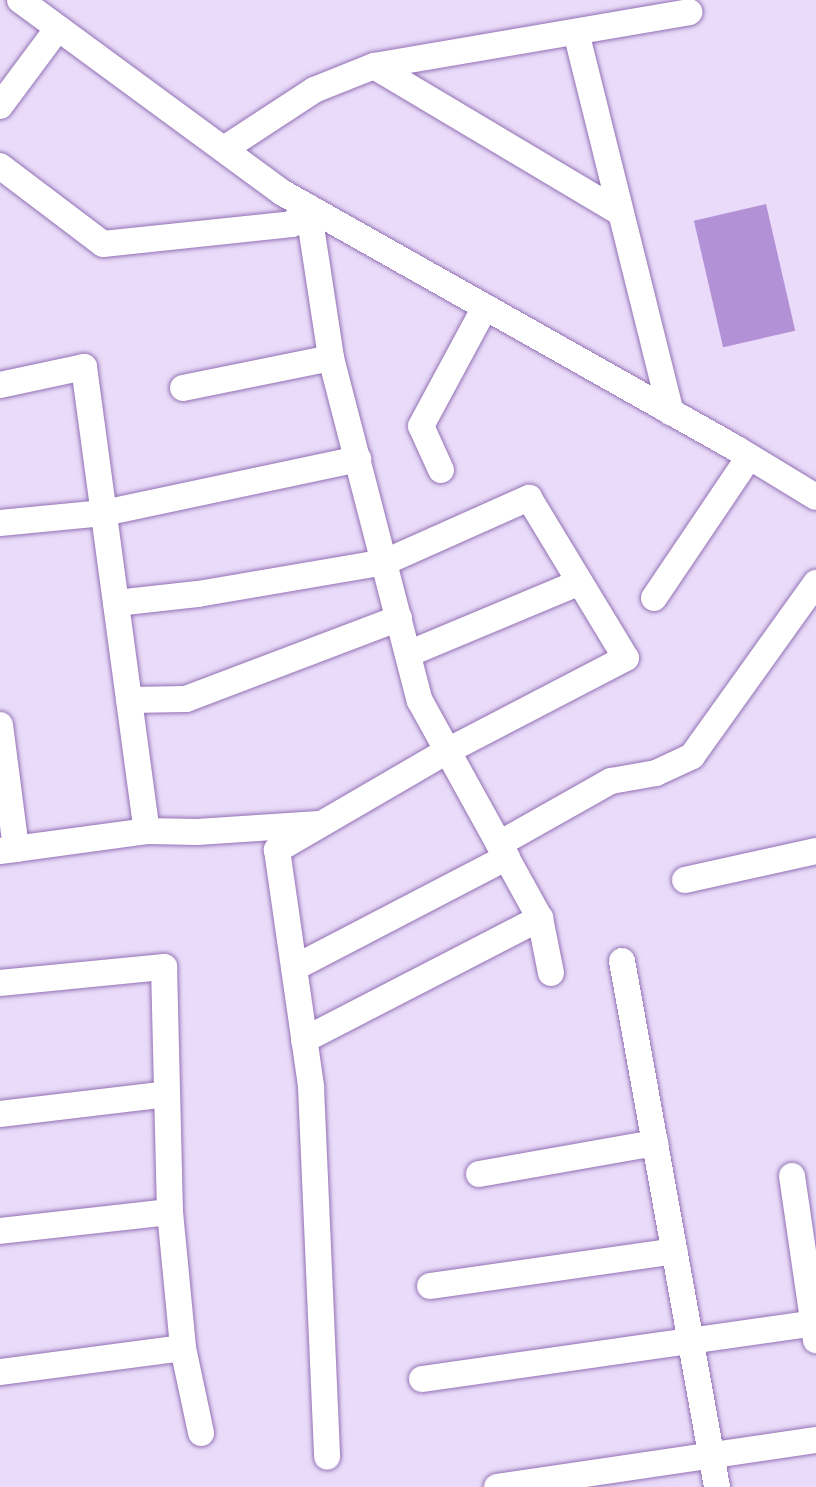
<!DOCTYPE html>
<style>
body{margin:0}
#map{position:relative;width:816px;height:1487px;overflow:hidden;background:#e9dbf9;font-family:"Roboto Serif",serif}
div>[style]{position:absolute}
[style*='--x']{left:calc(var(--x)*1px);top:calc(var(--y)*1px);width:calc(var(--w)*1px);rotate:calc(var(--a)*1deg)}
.building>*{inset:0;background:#b391d7;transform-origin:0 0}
.roads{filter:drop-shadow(0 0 2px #9271b4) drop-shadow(0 0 2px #9271b4)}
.minor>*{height:26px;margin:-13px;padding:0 13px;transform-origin:13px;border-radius:13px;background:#fff}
span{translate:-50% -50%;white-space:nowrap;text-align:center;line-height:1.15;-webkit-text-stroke:6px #fff;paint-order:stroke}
</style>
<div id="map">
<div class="building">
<i style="left:766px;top:204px;width:130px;height:74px;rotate:77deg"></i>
</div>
<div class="roads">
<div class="minor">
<i style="--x:20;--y:0;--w:326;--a:36.3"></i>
<i style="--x:283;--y:193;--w:521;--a:29.42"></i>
<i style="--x:737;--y:449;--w:92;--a:31.3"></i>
<i style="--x:576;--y:32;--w:392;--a:76"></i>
<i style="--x:374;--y:66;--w:287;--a:30.8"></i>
<i style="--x:0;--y:106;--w:97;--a:-53.4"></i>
<i style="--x:224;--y:149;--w:108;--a:-33.2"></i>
<i style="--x:314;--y:90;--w:65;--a:-21.8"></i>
<i style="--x:374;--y:66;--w:320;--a:-9.7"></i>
<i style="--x:0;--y:166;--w:129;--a:37.1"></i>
<i style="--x:103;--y:244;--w:190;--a:-6"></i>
<i style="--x:292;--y:224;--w:23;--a:-47"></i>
<i style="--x:308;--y:207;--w:153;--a:81.3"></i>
<i style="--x:331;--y:358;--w:354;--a:75.5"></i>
<i style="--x:420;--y:701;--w:248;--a:61.1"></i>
<i style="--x:540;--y:918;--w:56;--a:78.7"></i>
<i style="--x:0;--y:385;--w:86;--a:-12.1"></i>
<i style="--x:84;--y:367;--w:468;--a:82.3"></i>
<i style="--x:183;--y:388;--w:151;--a:-11.5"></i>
<i style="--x:441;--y:470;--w:48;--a:-114.4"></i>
<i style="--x:421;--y:426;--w:135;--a:-61.7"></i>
<i style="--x:0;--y:523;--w:104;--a:-5.5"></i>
<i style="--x:104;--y:513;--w:260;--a:-12"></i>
<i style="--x:654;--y:598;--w:170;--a:-56"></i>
<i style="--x:116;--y:603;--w:82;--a:-6.3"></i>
<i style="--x:198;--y:594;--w:190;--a:-9.7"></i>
<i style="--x:385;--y:562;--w:158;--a:-24"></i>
<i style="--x:529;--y:498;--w:187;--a:58.8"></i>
<i style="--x:626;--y:658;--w:202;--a:152.5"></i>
<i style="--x:447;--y:751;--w:197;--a:149.8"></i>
<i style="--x:277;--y:850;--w:239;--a:81.8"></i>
<i style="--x:311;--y:1087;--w:370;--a:87.5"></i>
<i style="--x:408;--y:654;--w:186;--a:-22.7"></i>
<i style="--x:129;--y:700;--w:57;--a:-1"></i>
<i style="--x:186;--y:699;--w:228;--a:-20.8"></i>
<i style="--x:0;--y:725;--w:125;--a:82.6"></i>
<i style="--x:499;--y:844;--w:129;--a:-29.4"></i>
<i style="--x:611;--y:781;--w:46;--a:-10.1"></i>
<i style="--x:656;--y:773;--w:40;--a:-25"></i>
<i style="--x:692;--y:756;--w:213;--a:-54.4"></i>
<i style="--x:0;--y:851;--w:148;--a:-7.7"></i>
<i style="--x:147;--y:831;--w:50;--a:1.1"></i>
<i style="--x:197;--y:832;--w:122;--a:-3.8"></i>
<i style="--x:685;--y:880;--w:134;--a:-12.5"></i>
<i style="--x:622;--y:961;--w:535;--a:79.76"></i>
<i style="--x:294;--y:968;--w:240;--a:-27.5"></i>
<i style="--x:0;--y:983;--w:165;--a:-5.6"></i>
<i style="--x:164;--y:967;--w:245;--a:88.6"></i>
<i style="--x:170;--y:1212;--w:137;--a:84.5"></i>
<i style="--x:183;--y:1348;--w:185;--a:172.5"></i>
<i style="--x:304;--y:1040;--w:266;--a:-27.3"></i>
<i style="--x:0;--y:1114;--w:168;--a:-6.8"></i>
<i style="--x:479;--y:1174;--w:179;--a:-10"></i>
<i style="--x:792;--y:1176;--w:166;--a:81.7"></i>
<i style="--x:0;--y:1231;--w:171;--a:-6.4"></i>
<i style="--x:430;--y:1286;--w:247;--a:-8.1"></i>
<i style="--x:183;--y:1348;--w:87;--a:78"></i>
<i style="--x:422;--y:1379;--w:398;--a:-8.1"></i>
<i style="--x:497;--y:1487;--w:322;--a:-8.4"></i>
</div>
</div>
</div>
